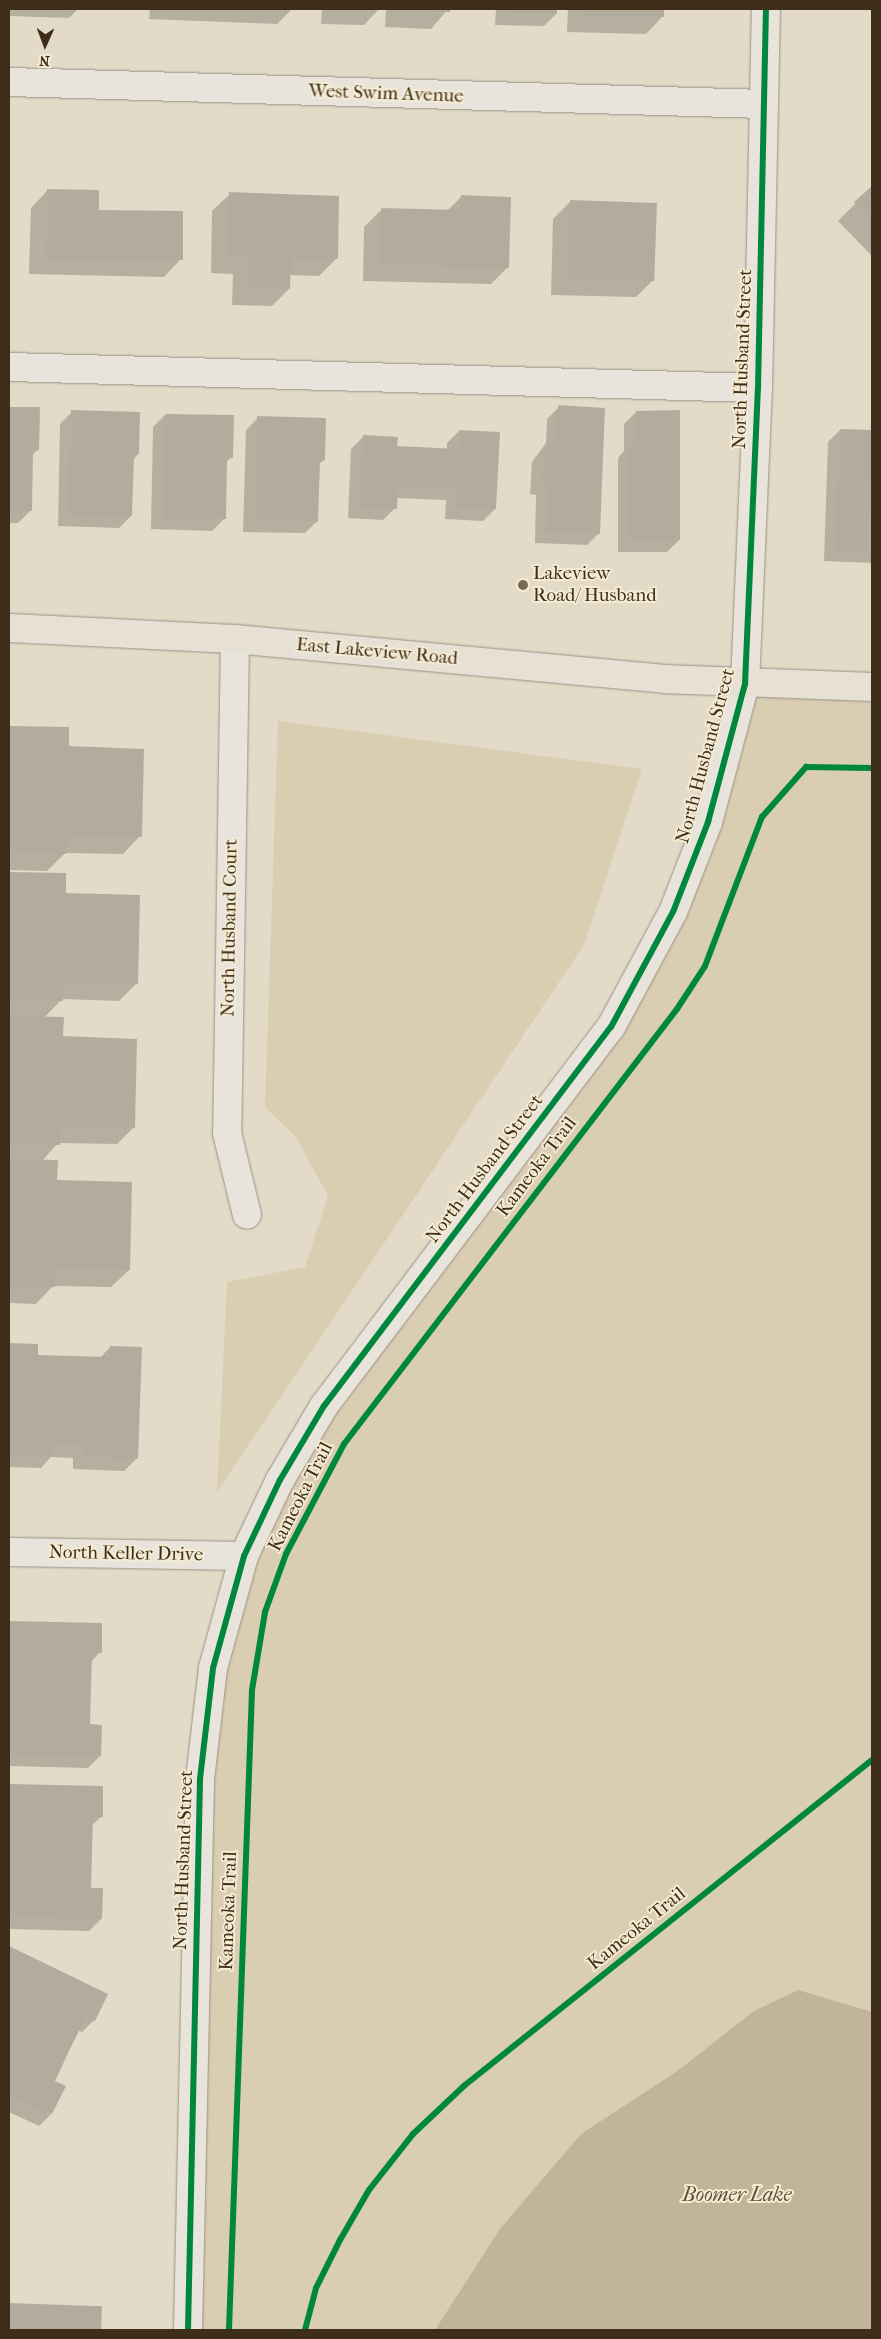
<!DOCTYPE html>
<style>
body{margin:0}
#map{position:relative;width:881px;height:2339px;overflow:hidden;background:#e3dbc8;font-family:"IM FELL French Canon",serif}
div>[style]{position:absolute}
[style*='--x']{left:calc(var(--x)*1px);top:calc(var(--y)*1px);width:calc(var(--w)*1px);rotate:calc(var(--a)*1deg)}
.green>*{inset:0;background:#d9cdb2}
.water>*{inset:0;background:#c1b499}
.shadow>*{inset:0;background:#0003;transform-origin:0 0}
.building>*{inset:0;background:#b3ac9e;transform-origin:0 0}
.roads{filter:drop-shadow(0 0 1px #999285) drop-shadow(0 0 1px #999285)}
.minor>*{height:28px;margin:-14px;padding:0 14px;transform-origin:14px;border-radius:14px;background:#e9e4db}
.major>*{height:28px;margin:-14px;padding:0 14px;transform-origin:14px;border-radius:14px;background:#e6e0d5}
.cycleway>*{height:6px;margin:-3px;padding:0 3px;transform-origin:3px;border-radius:3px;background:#00873e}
.dots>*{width:14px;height:14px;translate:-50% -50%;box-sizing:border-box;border:2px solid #f5ebd3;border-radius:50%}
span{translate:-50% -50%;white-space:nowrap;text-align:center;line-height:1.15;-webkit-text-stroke:4px #f5ebd3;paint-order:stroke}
.street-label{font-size:19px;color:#3e2d19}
.poi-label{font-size:19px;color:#3e2d19}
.left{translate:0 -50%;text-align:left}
.water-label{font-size:20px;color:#615039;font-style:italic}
.frame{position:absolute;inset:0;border:10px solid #3e2d19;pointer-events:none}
.north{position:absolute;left:20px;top:20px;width:50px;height:50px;-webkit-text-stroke:4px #f5ebd3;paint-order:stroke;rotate:182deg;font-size:14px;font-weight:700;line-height:20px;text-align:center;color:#3e2d19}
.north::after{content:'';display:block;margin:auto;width:18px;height:22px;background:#3e2d19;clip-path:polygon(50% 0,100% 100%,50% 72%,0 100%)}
</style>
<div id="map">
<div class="green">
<i style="clip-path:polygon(748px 688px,872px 692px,872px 2330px,189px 2330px,216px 1668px,282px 1483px,613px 1029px)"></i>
<i style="clip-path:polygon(278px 721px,642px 769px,584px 945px,217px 1492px,227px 1282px,305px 1267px,328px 1196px,296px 1137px,265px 1107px)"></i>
</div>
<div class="water">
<i style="clip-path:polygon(798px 1990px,872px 2012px,872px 2330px,435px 2330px,500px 2229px,581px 2134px,676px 2072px,754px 2011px)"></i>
</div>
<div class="shadow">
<i style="clip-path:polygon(9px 9px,78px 9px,69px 18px,9px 16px)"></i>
<i style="clip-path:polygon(150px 9px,292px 9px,277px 24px,149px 19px)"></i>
<i style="clip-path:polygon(322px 9px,448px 9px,431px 29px,385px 27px,386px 10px,378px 10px,364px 25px,321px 24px)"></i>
<i style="clip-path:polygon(496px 9px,556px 9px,556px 14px,544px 26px,495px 25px)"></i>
<i style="clip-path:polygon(568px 9px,663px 9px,663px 16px,646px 34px,567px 32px)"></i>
<i style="clip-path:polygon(872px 187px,872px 256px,838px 221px)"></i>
<i style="clip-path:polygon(48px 190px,98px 212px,181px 259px,164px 277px,29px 274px,31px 208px)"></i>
<i style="clip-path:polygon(230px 194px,336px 259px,319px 276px,289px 275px,289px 289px,272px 306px,232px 305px,233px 274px,211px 273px,212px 211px)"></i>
<i style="clip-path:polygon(461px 197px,508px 267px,491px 284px,363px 281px,364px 227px,382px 209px,447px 211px)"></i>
<i style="clip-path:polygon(570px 202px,653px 280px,636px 297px,551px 295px,553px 219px)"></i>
<i style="clip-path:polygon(559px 407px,599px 533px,587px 545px,535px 543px,536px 495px,530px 494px,532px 462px,546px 443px,547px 419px)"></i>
<i style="clip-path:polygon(9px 408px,38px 409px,38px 450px,32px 455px,30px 511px,18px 523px,9px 523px)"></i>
<i style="clip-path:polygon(72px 412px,138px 454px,133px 460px,131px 516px,119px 528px,58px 526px,60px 424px)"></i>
<i style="clip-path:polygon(636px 412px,679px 540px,667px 552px,618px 552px,618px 458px,624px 451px,624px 424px)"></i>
<i style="clip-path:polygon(165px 415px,232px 457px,225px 463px,224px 519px,212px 531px,151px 529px,153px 427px)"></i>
<i style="clip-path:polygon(258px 418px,324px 460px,318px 465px,317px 521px,305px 533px,243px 532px,246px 430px)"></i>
<i style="clip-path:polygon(840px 430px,872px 431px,872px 563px,824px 561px,828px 442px)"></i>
<i style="clip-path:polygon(459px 431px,495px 509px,483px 521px,445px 519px,446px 500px,396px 498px,395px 508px,383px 520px,348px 518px,351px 449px,363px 437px,396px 447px,447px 450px,447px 443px)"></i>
<i style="clip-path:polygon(9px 727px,68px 728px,68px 747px,140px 836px,123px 854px,65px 853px,47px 871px,9px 870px)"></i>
<i style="clip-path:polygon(9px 873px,65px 875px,64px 894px,137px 983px,119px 1001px,62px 999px,44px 1018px,134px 1127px,117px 1144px,58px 1143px,42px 1161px,129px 1270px,111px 1287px,53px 1286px,36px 1304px,9px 1303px)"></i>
<i style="clip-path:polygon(9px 1345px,37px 1346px,37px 1356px,100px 1358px,110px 1347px,136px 1459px,124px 1471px,73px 1469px,73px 1458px,51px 1457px,41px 1468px,9px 1467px)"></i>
<i style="clip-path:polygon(9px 1622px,101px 1624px,100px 1652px,90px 1663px,89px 1725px,100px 1756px,88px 1768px,9px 1766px)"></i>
<i style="clip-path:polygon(9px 1785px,102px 1787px,102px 1816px,91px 1826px,90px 1889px,101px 1919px,89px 1931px,9px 1929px)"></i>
<i style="clip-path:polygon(9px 1948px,106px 1994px,94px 2020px,82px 2032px,78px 2030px,54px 2082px,64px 2087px,51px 2114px,39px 2126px,9px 2112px)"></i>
<i style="left:9px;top:2305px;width:92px;height:25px;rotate:1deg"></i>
</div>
<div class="building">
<i style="clip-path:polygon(407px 9px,450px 9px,450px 12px,407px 10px)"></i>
<i style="left:507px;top:9px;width:50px;height:5px"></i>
<i style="clip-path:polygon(584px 9px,664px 9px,664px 17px,584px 15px)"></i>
<i style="clip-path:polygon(872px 186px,872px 221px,854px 202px)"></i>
<i style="clip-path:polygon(47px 189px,99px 190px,99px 210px,183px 211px,183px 260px,46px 258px)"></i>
<i style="clip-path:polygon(229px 192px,339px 196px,338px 259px,291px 258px,290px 289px,249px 289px,250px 257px,227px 256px)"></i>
<i style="clip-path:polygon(461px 195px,511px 197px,509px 268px,380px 264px,381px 208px,460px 210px)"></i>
<i style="left:570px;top:200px;width:87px;height:78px;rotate:2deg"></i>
<i style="clip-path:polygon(558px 405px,605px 408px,600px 534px,546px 532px,548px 483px,542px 483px,543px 449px,547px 449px,548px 440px,557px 440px)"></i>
<i style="clip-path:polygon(9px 407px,40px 407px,39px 450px,33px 450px,32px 511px,9px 511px)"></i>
<i style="clip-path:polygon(71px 410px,140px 412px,139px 454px,134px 454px,132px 516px,69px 515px)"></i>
<i style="clip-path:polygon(680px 410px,680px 540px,629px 540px,629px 445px,636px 445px,636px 411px)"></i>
<i style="clip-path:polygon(165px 414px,234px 415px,233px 458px,227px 458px,226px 519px,163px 518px)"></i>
<i style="clip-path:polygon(257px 416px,326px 418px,325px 460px,320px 460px,318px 522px,255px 520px)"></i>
<i style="left:840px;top:429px;width:32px;height:121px;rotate:2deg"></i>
<i style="clip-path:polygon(459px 430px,500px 432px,496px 509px,456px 507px,457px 488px,398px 486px,397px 509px,359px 507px,363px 435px,398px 437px,397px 446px,458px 449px)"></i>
<i style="clip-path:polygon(9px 726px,69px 727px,69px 746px,144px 749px,142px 837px,67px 835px,66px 854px,9px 853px)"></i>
<i style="clip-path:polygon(9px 872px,66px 873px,66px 893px,140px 895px,138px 984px,63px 982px,63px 1001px,9px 999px)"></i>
<i style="clip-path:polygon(9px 1016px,64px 1017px,63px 1036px,137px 1039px,135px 1128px,60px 1126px,60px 1145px,9px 1143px)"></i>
<i style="clip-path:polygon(9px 1159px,58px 1160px,57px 1180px,132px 1182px,130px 1270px,55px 1268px,55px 1287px,9px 1286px)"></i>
<i style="clip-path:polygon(9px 1343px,38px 1344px,38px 1355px,74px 1356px,109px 1357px,110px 1346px,142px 1347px,138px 1459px,85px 1457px,85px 1446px,54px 1445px,54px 1456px,9px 1455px)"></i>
<i style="clip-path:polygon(9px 1621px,102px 1623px,102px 1653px,92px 1653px,90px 1724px,102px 1725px,101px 1756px,9px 1754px)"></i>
<i style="clip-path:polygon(9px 1784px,103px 1786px,103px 1817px,93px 1816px,91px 1888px,103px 1888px,102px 1919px,9px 1917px)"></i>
<i style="clip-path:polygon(9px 1946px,108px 1994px,95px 2021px,86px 2017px,70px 2049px,55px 2081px,66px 2086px,52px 2114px,9px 2094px)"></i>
<i style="left:9px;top:2303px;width:93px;height:27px;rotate:2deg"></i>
</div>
<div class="roads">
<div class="minor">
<i style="--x:9;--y:82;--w:755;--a:1.67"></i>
<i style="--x:9;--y:367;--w:749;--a:1.61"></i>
<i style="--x:235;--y:639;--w:494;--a:90.9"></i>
<i style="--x:227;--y:1133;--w:84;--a:76.3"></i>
<i style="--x:9;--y:1552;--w:235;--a:1"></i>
<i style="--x:188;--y:2330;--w:551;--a:-88.75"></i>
<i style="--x:200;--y:1779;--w:112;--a:-83.3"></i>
<i style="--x:213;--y:1668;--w:116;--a:-74.5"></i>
<i style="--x:244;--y:1556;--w:84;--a:-64.7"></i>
<i style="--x:280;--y:1480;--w:86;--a:-59.3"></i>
<i style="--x:324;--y:1406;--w:475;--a:-52.9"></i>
<i style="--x:611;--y:1027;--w:131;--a:-61.7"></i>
<i style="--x:673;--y:912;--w:97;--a:-68.7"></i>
<i style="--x:708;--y:822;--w:143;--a:-75"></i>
<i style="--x:745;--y:684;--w:296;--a:-87.5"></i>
<i style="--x:758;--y:388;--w:379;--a:-88.8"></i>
</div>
<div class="major">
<i style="--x:9;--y:628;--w:226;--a:2.8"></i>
<i style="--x:235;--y:639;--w:431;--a:5.3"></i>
<i style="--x:664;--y:679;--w:208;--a:2.2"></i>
</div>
</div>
<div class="cycleway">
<i style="--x:188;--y:2330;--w:551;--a:-88.75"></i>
<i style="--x:200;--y:1779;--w:112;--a:-83.3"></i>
<i style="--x:213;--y:1668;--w:116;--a:-74.5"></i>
<i style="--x:244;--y:1556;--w:84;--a:-64.7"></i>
<i style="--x:280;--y:1480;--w:86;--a:-59.3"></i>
<i style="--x:324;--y:1406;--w:475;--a:-52.9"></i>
<i style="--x:611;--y:1027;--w:131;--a:-61.7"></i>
<i style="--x:673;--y:912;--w:97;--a:-68.7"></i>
<i style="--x:708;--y:822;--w:143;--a:-75"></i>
<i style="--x:745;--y:684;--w:296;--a:-87.5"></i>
<i style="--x:758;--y:388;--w:379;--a:-88.8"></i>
<i style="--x:229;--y:2330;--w:640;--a:-87.94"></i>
<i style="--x:252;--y:1690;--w:79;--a:-80.5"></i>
<i style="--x:265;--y:1612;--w:62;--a:-70.1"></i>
<i style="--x:286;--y:1554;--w:124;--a:-62.2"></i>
<i style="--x:344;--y:1444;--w:548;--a:-52.57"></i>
<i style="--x:677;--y:1009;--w:51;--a:-56.9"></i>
<i style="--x:705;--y:966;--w:160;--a:-69.1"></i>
<i style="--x:762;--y:817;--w:67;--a:-48.7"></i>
<i style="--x:806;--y:767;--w:66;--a:0.9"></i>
<i style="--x:305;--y:2330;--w:43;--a:-75.3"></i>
<i style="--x:316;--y:2288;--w:54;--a:-63.4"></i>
<i style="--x:340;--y:2240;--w:58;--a:-59.9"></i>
<i style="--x:369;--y:2190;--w:71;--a:-51.8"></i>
<i style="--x:413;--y:2134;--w:71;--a:-43.3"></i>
<i style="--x:465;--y:2085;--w:521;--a:-38.61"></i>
</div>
<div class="dots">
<i style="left:523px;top:585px;background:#786a56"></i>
</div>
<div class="street-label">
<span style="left:386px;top:94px;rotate:2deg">West Swim Avenue</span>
<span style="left:743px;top:359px;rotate:-88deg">North Husband Street</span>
<span style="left:377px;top:652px;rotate:5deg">East Lakeview Road</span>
<span style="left:706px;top:756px;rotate:-75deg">North Husband Street</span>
<span style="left:230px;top:928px;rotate:-89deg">North Husband Court</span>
<span style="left:537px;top:1167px;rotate:-53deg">Kameoka Trail</span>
<span style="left:485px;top:1169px;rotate:-53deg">North Husband Street</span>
<span style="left:301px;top:1497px;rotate:-63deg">Kameoka Trail</span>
<span style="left:126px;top:1554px;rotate:1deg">North Keller Drive</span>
<span style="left:184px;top:1860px;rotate:-88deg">North Husband Street</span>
<span style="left:229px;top:1911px;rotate:-88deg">Kameoka Trail</span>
<span style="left:637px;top:1929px;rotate:-39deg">Kameoka Trail</span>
</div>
<div class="poi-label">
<span class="left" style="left:533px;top:585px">Lakeview<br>Road/ Husband</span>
</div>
<div class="water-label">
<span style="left:737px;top:2194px">Boomer Lake</span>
</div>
<div class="frame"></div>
<div class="north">N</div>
</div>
